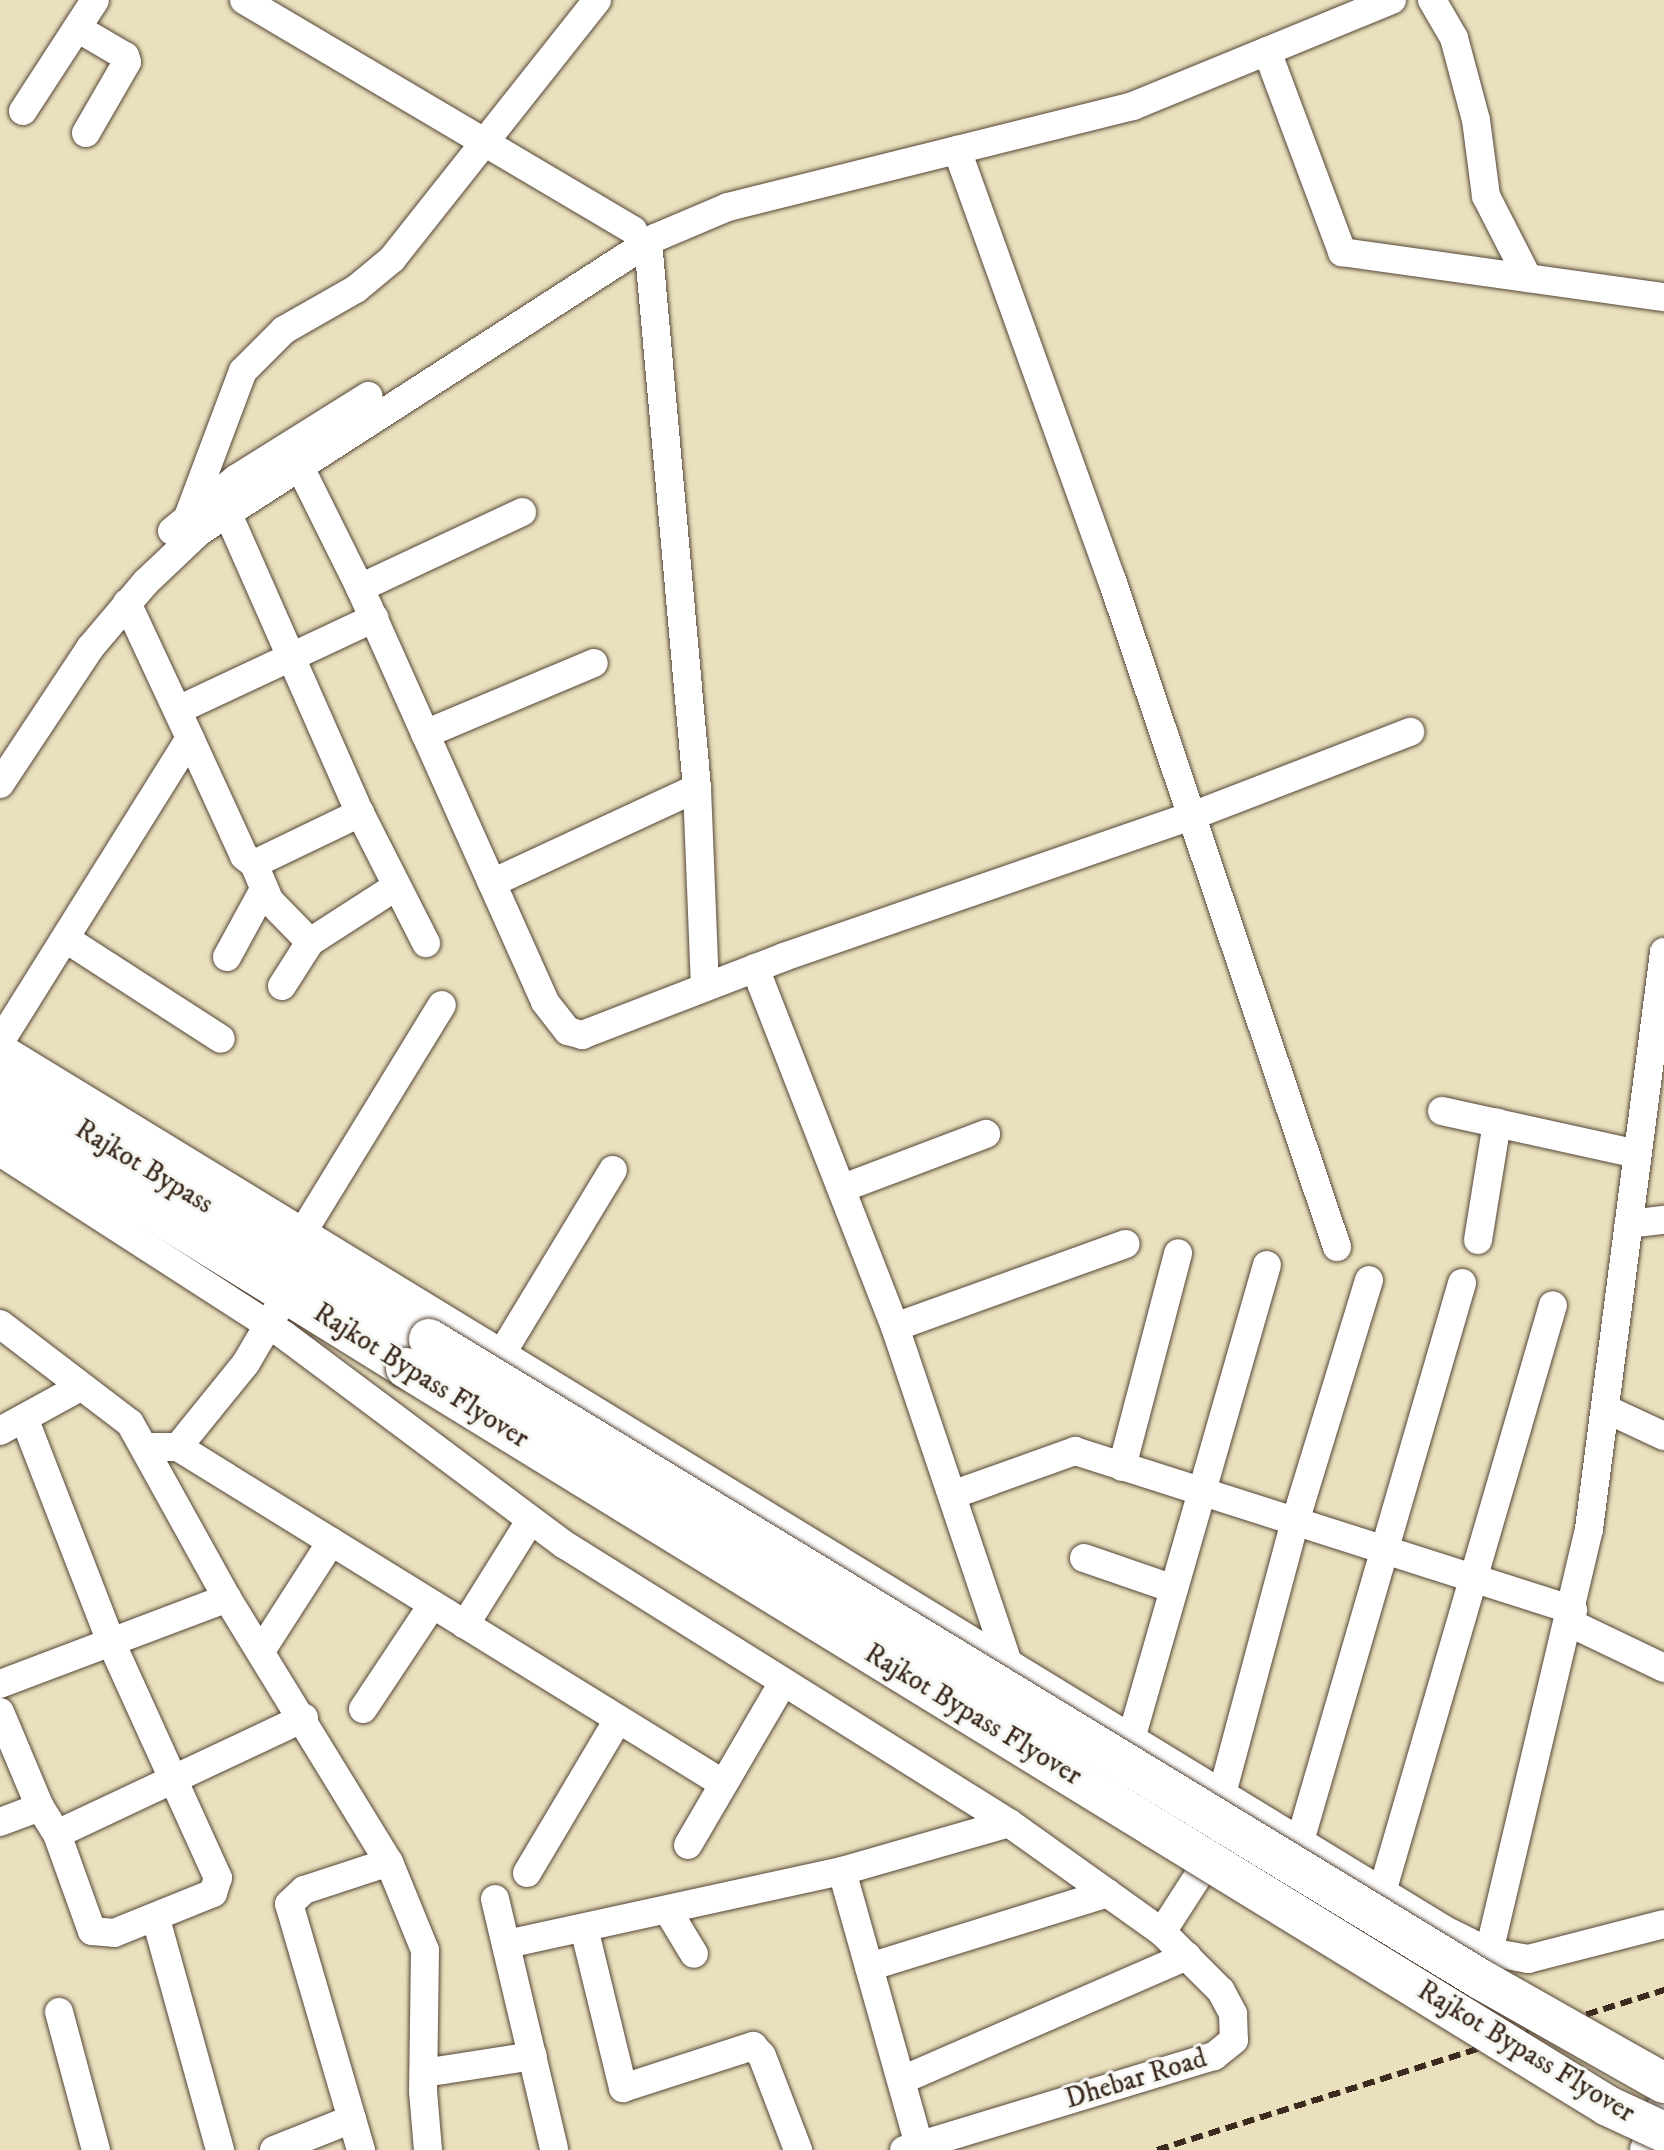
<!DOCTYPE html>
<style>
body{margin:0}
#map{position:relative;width:1664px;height:2150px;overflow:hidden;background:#eae0be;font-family:"IM FELL DW Pica",serif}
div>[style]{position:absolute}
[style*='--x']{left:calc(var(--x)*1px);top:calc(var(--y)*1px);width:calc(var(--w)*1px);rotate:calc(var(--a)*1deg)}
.roads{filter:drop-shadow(0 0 2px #554536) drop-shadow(0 0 2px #554536)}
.minor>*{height:28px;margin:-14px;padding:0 14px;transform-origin:14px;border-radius:14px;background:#fff}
.major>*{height:34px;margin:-17px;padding:0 17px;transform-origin:17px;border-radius:17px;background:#fff}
.highway>*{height:40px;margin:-20px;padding:0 20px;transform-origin:20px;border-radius:20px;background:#fff}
.rail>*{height:6px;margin-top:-3px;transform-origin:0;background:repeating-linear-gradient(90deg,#3b2a1e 0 12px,transparent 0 18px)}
.bridges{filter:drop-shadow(0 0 2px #554536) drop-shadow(0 0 2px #554536)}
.highway-bridge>*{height:40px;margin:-20px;padding:0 20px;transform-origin:20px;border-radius:20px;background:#fff}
span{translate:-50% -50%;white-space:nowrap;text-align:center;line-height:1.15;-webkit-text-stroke:6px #f6f6f2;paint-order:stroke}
.street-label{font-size:28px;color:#3b2a1e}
</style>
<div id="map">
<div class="roads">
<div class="minor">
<i style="--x:244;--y:0;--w:452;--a:30.6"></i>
<i style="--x:1432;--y:0;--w:44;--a:59.9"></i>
<i style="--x:1454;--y:38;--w:85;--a:75"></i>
<i style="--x:1476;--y:120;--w:77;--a:82.5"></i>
<i style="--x:1486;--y:196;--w:92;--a:62.9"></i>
<i style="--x:77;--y:28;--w:56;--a:30.3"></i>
<i style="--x:125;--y:56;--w:6;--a:72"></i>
<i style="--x:127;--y:62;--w:82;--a:120"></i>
<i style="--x:1267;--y:51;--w:215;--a:69.5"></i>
<i style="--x:1342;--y:252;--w:325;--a:8"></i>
<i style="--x:23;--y:111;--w:132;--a:-57"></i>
<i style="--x:957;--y:150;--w:457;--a:70.2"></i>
<i style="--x:1112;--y:580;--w:704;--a:71.36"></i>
<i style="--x:648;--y:242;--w:548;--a:84.87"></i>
<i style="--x:697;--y:788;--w:198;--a:87.7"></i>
<i style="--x:291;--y:449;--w:155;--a:63.6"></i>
<i style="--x:360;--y:588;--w:453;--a:65.9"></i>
<i style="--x:545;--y:1002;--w:37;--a:52"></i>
<i style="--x:568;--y:1031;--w:15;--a:16"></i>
<i style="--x:582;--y:1035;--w:217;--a:-21.1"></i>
<i style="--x:784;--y:957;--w:432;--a:-19.1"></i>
<i style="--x:1192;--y:816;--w:234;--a:-21.1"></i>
<i style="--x:220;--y:496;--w:347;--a:66.2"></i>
<i style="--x:360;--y:813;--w:146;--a:63.1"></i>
<i style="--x:188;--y:517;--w:156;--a:-69.4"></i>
<i style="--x:243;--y:371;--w:58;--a:-45"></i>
<i style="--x:284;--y:330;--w:83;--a:-29.7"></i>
<i style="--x:356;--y:289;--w:47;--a:-39.8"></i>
<i style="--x:392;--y:259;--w:330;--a:-51.6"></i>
<i style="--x:172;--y:531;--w:84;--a:-39.2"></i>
<i style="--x:237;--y:478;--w:155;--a:-32"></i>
<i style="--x:360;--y:588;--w:179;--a:-25.1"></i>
<i style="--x:178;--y:710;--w:217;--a:-25.1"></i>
<i style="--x:425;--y:734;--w:183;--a:-22.8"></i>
<i style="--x:190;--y:738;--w:130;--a:65.4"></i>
<i style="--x:244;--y:856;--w:13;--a:39"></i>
<i style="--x:254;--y:864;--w:118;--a:-25.7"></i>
<i style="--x:0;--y:784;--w:163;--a:-56.5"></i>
<i style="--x:90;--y:648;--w:87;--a:-49.7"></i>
<i style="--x:146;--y:582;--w:74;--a:-43.4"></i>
<i style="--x:200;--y:531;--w:541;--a:-32.78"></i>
<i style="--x:655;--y:238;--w:79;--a:-23"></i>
<i style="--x:728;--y:207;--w:417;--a:-14"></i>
<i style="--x:1133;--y:106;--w:280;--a:-22.3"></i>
<i style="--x:254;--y:864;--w:39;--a:67"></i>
<i style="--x:269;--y:900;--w:59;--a:45.7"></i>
<i style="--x:492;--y:883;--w:226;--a:-24.9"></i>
<i style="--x:66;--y:939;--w:184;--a:32.8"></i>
<i style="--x:227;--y:957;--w:75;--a:-61.4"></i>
<i style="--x:755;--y:968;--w:385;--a:68.7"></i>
<i style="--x:895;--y:1327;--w:351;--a:71.4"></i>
<i style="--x:282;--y:986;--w:52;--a:-57.5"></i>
<i style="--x:310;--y:942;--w:103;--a:-32.8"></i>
<i style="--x:0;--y:1042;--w:358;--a:-58"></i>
<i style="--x:190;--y:738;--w:149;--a:-115"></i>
<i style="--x:0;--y:1047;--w:1691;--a:31.43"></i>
<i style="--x:1443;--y:1929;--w:51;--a:26.6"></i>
<i style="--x:1489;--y:1952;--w:40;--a:10"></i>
<i style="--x:1528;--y:1959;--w:140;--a:-14.4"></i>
<i style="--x:1442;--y:1111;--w:200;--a:12.4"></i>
<i style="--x:0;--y:1152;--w:338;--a:32.8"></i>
<i style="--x:284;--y:1335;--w:351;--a:36.8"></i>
<i style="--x:565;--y:1545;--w:524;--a:32.05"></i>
<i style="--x:1009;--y:1823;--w:188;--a:35.5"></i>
<i style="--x:1162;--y:1932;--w:83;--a:45"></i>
<i style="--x:1221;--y:1991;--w:26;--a:62"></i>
<i style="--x:1233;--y:2014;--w:26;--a:88"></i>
<i style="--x:1234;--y:2040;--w:26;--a:141"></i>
<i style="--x:1214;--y:2056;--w:324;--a:163.1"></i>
<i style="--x:843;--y:1188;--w:153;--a:-20.7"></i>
<i style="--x:1629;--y:1224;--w:35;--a:-7"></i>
<i style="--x:1478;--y:1240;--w:119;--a:-80.8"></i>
<i style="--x:296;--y:1243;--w:279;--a:-58.5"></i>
<i style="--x:0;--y:1324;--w:163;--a:37.3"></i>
<i style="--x:130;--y:1423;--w:200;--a:61"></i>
<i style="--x:227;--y:1598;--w:310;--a:58.5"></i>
<i style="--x:389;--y:1862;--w:95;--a:67.8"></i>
<i style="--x:425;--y:1950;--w:141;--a:90.8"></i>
<i style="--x:423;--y:2091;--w:59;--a:85.2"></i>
<i style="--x:895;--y:1327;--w:245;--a:-19.8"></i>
<i style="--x:502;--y:1353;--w:214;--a:-58.8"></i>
<i style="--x:1606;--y:1409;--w:64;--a:25"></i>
<i style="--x:0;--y:1431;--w:91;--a:-28.8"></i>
<i style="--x:144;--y:1447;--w:34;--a:0"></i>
<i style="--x:178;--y:1447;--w:639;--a:31.7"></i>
<i style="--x:178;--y:1447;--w:108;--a:-51"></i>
<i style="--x:246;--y:1363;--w:61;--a:-59.7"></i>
<i style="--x:1122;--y:1467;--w:221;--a:-75.3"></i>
<i style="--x:952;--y:1495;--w:131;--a:-19.7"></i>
<i style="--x:1075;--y:1451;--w:523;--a:17.71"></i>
<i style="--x:1084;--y:1558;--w:95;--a:19"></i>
<i style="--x:1570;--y:1623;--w:104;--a:25.6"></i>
<i style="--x:465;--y:1625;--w:123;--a:-58"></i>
<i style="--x:261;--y:1651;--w:130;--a:-57.3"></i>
<i style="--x:0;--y:1684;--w:243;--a:-20.7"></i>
<i style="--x:363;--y:1709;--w:125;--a:-56.4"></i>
<i style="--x:0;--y:1712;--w:103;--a:67.2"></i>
<i style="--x:40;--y:1807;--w:32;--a:58"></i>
<i style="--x:57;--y:1834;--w:103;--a:70.2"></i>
<i style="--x:92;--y:1931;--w:22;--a:5"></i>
<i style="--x:114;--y:1933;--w:107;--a:-22"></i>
<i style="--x:213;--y:1893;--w:16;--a:-72"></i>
<i style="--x:218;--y:1878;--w:259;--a:-114.4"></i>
<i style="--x:111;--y:1642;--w:240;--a:-111.2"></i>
<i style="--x:1131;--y:1739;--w:493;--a:-74"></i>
<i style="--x:1223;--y:1790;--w:278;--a:-75"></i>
<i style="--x:1295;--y:1522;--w:253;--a:-73"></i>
<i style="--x:0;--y:1822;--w:43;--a:-20.6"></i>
<i style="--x:57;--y:1834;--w:273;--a:-25.2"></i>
<i style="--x:1300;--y:1841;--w:581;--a:-73.81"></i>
<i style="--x:688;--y:1845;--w:186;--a:-59.7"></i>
<i style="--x:842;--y:1871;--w:285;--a:74.3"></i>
<i style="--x:527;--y:1873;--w:178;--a:-59.3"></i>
<i style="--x:1382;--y:1892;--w:611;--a:-73.76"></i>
<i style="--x:495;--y:1899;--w:256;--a:76.7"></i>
<i style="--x:668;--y:1911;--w:50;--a:58.8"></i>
<i style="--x:156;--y:1919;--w:240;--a:74.5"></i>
<i style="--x:584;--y:1928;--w:165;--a:76.3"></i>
<i style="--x:623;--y:2088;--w:137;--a:-17.9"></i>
<i style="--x:753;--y:2046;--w:13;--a:48"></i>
<i style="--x:762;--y:2056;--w:101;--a:69"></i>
<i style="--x:1162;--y:1932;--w:103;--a:-57.2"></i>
<i style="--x:507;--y:1944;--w:343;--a:-12.3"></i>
<i style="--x:842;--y:1871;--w:174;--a:-16"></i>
<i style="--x:1489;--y:1952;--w:435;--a:-76.7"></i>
<i style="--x:1589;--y:1529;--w:582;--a:-82.59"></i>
<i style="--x:869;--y:1967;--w:250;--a:-17.2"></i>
<i style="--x:59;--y:2012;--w:143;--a:75"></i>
<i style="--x:424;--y:2073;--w:110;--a:-8.9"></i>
<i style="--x:902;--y:2080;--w:311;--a:-23.5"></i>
<i style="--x:274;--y:2150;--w:84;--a:-21.7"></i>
<i style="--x:361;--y:2150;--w:256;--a:-106.3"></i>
<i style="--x:289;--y:1904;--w:21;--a:-43"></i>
<i style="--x:304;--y:1890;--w:89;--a:-18.2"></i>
</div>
<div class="major">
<i style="--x:1647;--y:2150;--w:46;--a:-68.4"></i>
</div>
<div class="highway">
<i style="--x:0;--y:1079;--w:502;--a:31.22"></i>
<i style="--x:0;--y:1116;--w:478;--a:31.8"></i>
</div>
</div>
<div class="rail">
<i style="--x:1157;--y:2150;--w:532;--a:-17.51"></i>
</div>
<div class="bridges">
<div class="highway-bridge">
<i style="--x:429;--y:1339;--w:1231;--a:31.34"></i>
<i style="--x:1480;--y:1979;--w:211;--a:29.5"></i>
<i style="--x:406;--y:1368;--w:1410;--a:31.55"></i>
<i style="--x:1608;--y:2106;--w:62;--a:24.9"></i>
</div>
</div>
<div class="street-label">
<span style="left:144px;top:1167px;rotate:31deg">Rajkot Bypass</span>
<span style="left:421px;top:1376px;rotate:32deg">Rajkot Bypass Flyover</span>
<span style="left:973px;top:1715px;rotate:31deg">Rajkot Bypass Flyover</span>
<span style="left:1526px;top:2052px;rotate:31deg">Rajkot Bypass Flyover</span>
<span style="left:1136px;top:2079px;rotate:-17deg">Dhebar Road</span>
</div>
</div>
